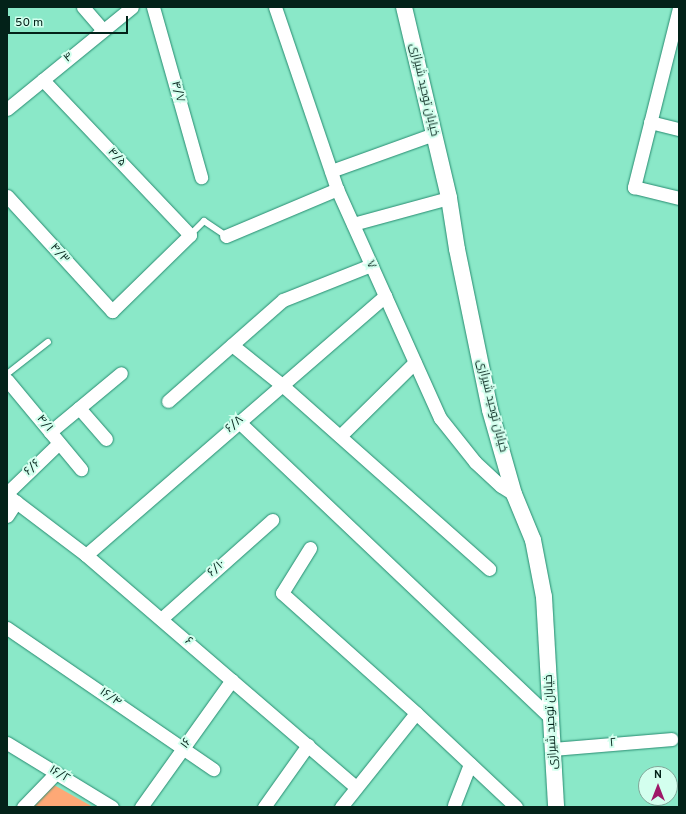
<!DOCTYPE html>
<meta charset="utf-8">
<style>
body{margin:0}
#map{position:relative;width:686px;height:814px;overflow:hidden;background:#8ae8c8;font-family:Overpass,Cairo,sans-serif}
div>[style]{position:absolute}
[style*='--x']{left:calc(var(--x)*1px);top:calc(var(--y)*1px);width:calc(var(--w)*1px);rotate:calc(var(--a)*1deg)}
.green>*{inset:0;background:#fea876}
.roads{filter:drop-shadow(0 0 1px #278b70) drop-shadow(0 0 1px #278b70)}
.service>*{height:6px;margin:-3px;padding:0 3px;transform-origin:3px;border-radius:3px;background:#fff}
.minor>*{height:13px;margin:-6.5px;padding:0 6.5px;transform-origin:6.5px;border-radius:6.5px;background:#fff}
.tertiary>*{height:16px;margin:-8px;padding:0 8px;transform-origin:8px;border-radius:8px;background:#fff}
span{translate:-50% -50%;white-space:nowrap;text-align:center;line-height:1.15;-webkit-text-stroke:4px #d3ffee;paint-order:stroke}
.street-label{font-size:12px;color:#032219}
.frame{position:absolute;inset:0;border:8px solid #032219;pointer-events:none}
.north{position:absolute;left:638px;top:766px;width:40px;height:40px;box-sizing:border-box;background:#d3ffee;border:1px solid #80a799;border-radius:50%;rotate:0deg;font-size:11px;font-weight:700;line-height:16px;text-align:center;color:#032219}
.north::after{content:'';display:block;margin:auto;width:14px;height:18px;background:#9e1868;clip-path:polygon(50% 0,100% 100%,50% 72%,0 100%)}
.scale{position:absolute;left:8px;top:16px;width:120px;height:18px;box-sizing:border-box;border:2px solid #032219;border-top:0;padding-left:5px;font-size:12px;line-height:14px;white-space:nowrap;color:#032219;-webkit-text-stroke:3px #d3ffee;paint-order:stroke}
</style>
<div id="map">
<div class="green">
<i style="clip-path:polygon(54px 785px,93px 807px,33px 807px)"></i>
</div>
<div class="roads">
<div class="service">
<i style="--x:190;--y:235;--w:20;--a:-45"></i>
<i style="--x:204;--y:221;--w:27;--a:34"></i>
<i style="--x:7;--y:374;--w:52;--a:-38"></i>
</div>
<div class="minor">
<i style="--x:83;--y:7;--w:30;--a:49"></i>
<i style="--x:153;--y:7;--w:177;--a:74.2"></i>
<i style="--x:275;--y:7;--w:192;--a:71.2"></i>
<i style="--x:337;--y:189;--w:251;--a:65.8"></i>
<i style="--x:440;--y:418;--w:56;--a:51.5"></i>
<i style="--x:475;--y:462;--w:35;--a:43"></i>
<i style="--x:501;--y:486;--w:15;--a:32"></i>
<i style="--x:679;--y:8;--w:185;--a:104.1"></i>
<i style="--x:634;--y:187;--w:46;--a:13.7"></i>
<i style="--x:7;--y:109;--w:161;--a:-39.2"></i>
<i style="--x:650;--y:122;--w:30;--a:14"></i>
<i style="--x:331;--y:171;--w:109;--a:-19.8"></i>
<i style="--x:7;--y:196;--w:156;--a:47.6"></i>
<i style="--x:112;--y:311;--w:109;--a:-44.3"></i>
<i style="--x:190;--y:235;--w:214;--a:-133.5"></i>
<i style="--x:353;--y:224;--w:99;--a:-15.2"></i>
<i style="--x:226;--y:236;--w:121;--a:-22.9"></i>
<i style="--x:232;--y:345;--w:64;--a:38.7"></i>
<i style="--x:282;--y:385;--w:277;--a:41.6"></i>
<i style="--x:7;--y:380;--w:116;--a:50.3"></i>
<i style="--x:168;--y:401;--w:153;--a:-41.3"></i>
<i style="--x:283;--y:300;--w:95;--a:-21.7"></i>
<i style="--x:79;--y:408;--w:41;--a:48.9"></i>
<i style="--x:239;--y:422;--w:431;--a:43.5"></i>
<i style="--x:50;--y:432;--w:92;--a:-39.7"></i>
<i style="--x:340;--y:436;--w:105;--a:-44.6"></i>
<i style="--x:7;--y:493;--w:72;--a:-43.9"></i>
<i style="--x:7;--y:495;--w:99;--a:37.2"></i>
<i style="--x:86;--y:555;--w:356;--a:40.7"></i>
<i style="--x:7;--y:516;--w:17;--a:-57"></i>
<i style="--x:310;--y:548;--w:53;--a:121.9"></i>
<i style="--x:282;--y:593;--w:180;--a:41.8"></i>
<i style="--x:416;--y:713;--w:137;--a:43.2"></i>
<i style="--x:86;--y:555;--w:396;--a:-40.9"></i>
<i style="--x:161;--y:619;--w:149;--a:-41.7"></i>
<i style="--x:7;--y:628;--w:250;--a:34.4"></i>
<i style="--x:7;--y:743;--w:123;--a:31.4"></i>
<i style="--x:553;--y:749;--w:119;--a:-4.8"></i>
<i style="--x:454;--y:805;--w:44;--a:-68.7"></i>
<i style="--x:23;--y:807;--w:47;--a:-45.9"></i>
<i style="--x:141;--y:807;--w:156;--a:-54.4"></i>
<i style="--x:264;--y:807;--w:76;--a:-54.6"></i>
<i style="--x:341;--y:807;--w:120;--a:-51.4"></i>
</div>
<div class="tertiary">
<i style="--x:404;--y:7;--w:196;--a:76.7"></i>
<i style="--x:449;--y:198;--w:52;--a:81.1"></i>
<i style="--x:457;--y:249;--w:164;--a:78.4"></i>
<i style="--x:490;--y:410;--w:87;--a:74.1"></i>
<i style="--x:514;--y:494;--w:50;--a:67.6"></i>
<i style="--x:533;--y:540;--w:58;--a:79.1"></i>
<i style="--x:544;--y:597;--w:210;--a:86.7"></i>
</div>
</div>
<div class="street-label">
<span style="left:69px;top:58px;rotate:-39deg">۴</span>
<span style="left:423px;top:90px;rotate:77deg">خیابان توحید شیرازی</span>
<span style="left:177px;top:92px;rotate:74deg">۴/۷</span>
<span style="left:116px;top:158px;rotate:47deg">۴/۵</span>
<span style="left:59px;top:254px;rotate:48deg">۴/۳</span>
<span style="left:370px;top:265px;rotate:66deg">۷</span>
<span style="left:491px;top:406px;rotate:76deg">خیابان توحید شیرازی</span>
<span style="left:44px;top:424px;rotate:50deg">۴/۱</span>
<span style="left:235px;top:425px;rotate:-41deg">۶/۸</span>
<span style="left:33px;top:468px;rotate:-44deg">۶/۶</span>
<span style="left:217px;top:569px;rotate:-42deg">۶/۱۰</span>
<span style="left:188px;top:642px;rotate:41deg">۶</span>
<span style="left:110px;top:698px;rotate:34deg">۱۶/۴</span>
<span style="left:552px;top:722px;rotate:-93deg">خیابان توحید شیرازی</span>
<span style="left:187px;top:744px;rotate:-54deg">۱۶</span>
<span style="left:613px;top:744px;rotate:-5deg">۲</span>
<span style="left:59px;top:775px;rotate:31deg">۱۶/۲</span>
</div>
<div class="frame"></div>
<div class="north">N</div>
<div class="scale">50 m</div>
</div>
